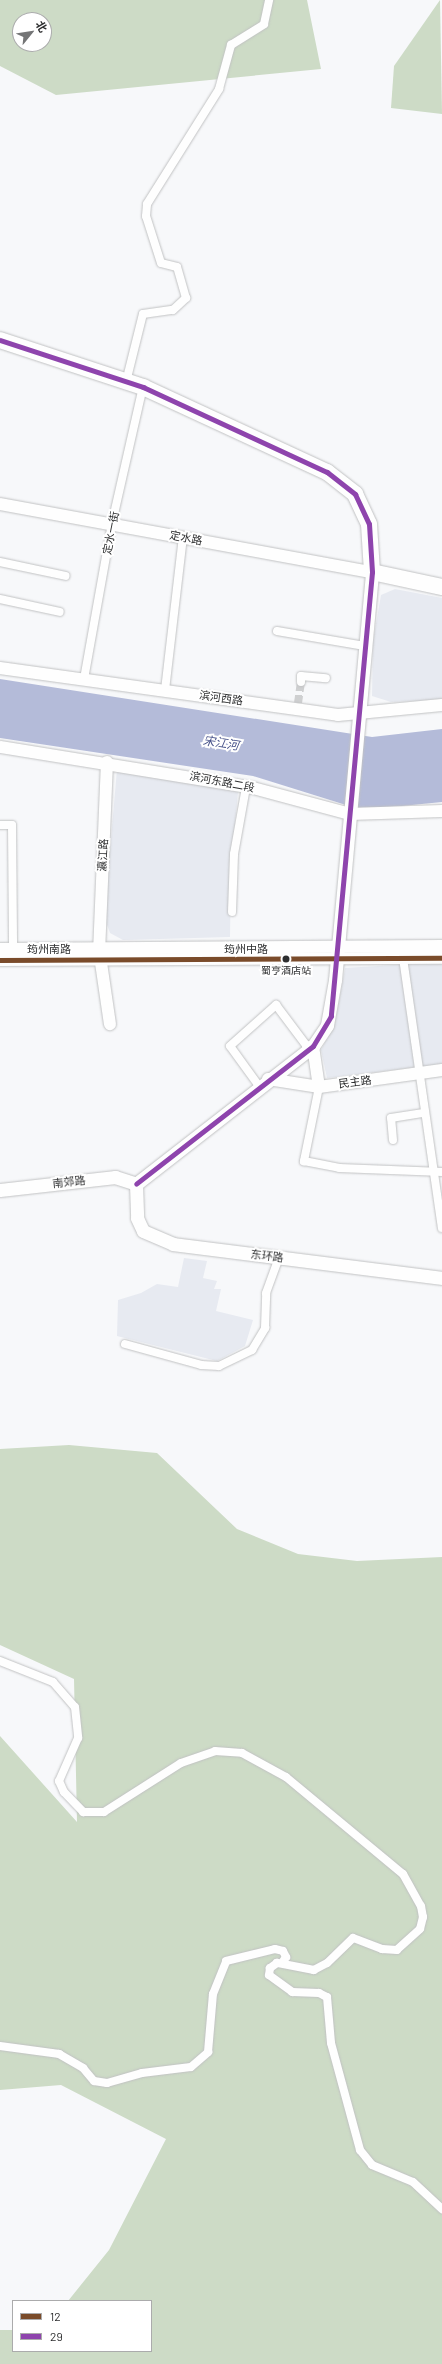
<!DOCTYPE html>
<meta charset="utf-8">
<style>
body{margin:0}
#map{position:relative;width:442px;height:2364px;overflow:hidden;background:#f7f8fa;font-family:Barlow,"Noto Sans SC",sans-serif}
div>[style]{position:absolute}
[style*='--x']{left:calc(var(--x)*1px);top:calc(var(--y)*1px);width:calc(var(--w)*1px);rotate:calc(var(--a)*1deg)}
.built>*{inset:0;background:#e7eaf1}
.forest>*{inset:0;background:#cddbc6}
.water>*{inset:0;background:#b4bbd9}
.street-tunnel>*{height:8px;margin-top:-4px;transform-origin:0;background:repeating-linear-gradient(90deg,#cfd0d1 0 8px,transparent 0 12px)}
.roads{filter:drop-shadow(0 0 1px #c1c2c3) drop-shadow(0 0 1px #c1c2c3)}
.street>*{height:8px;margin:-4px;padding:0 4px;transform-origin:4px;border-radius:4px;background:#fefefe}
.secondary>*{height:12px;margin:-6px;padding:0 6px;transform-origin:6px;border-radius:6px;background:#fefefe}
.primary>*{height:13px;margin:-6.5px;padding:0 6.5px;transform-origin:6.5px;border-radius:6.5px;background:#fefefe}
.highway>*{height:16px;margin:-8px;padding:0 8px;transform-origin:8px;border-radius:8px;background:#fefefe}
.bus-1>*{height:5px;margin:-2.5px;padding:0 2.5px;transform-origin:2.5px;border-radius:2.5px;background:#7a4b2a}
.bus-2>*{height:5px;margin:-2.5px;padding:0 2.5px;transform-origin:2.5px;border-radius:2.5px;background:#8e44ad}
.dots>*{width:11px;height:11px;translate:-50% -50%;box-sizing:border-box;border:2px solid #fff;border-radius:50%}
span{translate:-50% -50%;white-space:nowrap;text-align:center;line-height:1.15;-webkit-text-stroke:4px #fff;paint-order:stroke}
.bus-label{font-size:10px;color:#2d2e2f}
.street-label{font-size:11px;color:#2d2e2f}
.water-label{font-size:12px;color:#455088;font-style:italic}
.legend{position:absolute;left:12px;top:2300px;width:140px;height:52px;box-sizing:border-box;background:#fff;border:1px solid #ababac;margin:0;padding:5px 7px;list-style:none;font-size:12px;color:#2d2e2f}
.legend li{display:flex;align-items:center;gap:8px;height:20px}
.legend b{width:20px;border:1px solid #ababac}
.north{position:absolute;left:12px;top:12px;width:40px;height:40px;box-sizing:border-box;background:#fff;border:1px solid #ababac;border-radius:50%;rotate:60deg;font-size:11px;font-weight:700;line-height:16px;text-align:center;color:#2d2e2f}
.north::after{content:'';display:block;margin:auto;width:14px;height:18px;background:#747576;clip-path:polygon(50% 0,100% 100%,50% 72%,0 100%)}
</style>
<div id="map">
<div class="built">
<i style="clip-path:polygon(395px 589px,442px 598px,442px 700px,391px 702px,372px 696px,373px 641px,381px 595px)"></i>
<i style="clip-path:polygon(117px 769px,238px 792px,231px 867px,230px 937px,123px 940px,110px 933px,106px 922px,107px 886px)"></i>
<i style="clip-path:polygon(442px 962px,442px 1064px,327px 1078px,321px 1050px,335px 1024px,345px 968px)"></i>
<i style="clip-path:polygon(184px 1258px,207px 1261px,203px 1278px,217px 1281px,214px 1289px,221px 1289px,216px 1311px,253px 1320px,245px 1346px,217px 1361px,117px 1336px,118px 1300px,141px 1293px,157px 1284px,178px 1287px)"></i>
</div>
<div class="forest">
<i style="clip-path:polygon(evenodd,0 0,307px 0,321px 69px,56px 95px,0 66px,0 0,20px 20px,44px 20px,44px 44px,20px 44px,20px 20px)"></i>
<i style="clip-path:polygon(440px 0,442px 114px,391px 108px,394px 66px)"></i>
<i style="clip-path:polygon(69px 1445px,157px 1453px,237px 1529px,298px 1554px,357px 1561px,442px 1557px,442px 2364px,0 2364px,0 2330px,13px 2330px,13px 2351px,151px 2351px,151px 2301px,68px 2301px,109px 2250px,166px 2139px,61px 2085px,0 2090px,0 1736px,77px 1822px,74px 1679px,0 1645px,0 1449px)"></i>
</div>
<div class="water">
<i style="clip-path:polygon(0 679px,372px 737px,442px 729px,442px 802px,362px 810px,253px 776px,0 738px)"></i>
</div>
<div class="street-tunnel">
<i style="--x:298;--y:703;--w:21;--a:-82"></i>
</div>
<div class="roads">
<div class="street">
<i style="--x:126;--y:382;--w:70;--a:-76"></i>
<i style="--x:143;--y:314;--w:30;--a:-8"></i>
<i style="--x:173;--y:310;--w:18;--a:-43"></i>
<i style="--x:186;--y:298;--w:32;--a:-106"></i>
<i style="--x:177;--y:267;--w:16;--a:-166"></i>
<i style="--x:161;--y:263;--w:49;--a:-107.7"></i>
<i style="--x:146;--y:216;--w:12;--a:-85"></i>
<i style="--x:147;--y:204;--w:136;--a:-57.9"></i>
<i style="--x:219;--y:89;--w:46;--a:-74.7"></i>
<i style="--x:231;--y:45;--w:39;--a:-32"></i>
<i style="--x:264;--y:24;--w:25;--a:-78"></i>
<i style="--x:0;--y:562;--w:67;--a:12"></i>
<i style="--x:0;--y:599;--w:61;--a:12.2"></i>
<i style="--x:277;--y:631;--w:89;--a:9.7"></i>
<i style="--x:84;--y:679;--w:158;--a:-79.8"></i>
<i style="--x:112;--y:523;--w:139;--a:-77.2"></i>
<i style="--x:301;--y:682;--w:6;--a:-90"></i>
<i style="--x:301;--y:676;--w:25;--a:5"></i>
<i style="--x:165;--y:690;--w:154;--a:-83.3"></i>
<i style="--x:0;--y:825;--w:12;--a:0"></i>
<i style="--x:12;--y:825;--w:124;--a:89.5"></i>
<i style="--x:232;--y:912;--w:58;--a:-88"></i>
<i style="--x:234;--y:854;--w:68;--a:-79.8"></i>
<i style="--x:403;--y:958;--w:273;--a:81.8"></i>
<i style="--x:259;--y:1086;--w:49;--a:-125.9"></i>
<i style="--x:230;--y:1046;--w:62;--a:-41.7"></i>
<i style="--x:276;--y:1005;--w:50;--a:53.1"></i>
<i style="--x:306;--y:1045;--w:7;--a:8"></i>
<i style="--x:319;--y:1087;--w:76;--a:101.5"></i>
<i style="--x:304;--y:1161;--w:36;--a:11"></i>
<i style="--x:339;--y:1168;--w:103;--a:2.2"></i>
<i style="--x:393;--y:1140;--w:22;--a:-95"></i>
<i style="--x:391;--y:1118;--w:33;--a:-9"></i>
<i style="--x:125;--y:1344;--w:79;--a:15.4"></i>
<i style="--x:201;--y:1365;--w:18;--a:3"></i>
<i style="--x:219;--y:1366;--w:37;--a:-26"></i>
<i style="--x:252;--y:1350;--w:26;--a:-59"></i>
<i style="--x:265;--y:1328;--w:35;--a:-88"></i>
<i style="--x:266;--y:1293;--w:38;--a:-70"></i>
<i style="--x:0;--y:1661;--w:57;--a:21.6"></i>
<i style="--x:53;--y:1682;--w:33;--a:49"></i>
<i style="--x:75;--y:1707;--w:31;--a:84"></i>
<i style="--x:78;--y:1738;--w:47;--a:113.8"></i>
<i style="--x:59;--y:1781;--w:12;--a:66"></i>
<i style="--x:64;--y:1792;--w:28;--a:46"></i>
<i style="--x:83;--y:1812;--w:21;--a:0"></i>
<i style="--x:104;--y:1812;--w:91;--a:-32.5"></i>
<i style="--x:181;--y:1763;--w:36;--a:-19"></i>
<i style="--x:215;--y:1751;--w:27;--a:4"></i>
<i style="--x:242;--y:1753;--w:50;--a:28.6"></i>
<i style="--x:286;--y:1777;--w:152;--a:39.7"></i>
<i style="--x:403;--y:1874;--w:37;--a:61"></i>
<i style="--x:421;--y:1906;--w:11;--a:80"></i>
<i style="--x:423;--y:1917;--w:12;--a:104"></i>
<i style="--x:420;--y:1929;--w:31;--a:138"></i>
<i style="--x:397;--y:1950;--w:15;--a:-176"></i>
<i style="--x:382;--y:1949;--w:31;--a:-159"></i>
<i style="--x:353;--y:1938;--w:36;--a:136"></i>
<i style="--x:327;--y:1963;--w:15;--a:152"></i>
<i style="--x:314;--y:1970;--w:38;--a:-169"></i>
<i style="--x:277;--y:1963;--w:9;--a:144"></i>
<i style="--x:270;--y:1968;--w:7;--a:98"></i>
<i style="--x:269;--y:1975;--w:29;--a:36"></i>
<i style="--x:292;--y:1992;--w:27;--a:2"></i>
<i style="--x:319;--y:1993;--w:9;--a:27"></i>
<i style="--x:327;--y:1997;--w:46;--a:85"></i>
<i style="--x:331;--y:2043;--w:111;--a:74.8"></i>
<i style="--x:360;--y:2150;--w:19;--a:51"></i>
<i style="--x:372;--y:2165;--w:44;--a:22.5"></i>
<i style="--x:413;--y:2182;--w:40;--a:43"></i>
<i style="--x:0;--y:2046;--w:60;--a:7.7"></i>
<i style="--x:59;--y:2054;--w:28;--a:30"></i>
<i style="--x:83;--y:2068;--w:17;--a:50"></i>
<i style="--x:94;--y:2081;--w:13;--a:9"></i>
<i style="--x:107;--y:2083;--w:36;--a:-16"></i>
<i style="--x:142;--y:2073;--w:49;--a:-7"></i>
<i style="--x:191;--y:2067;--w:23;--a:-41"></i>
<i style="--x:208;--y:2052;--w:58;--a:-85.1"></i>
<i style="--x:213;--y:1994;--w:35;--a:-68"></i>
<i style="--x:226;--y:1961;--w:50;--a:-13.8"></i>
<i style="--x:275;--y:1949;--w:8;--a:14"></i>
<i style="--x:283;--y:1951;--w:7;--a:63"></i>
<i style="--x:286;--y:1957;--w:7;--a:124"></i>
</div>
<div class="secondary">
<i style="--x:0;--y:504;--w:378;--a:10.4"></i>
<i style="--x:0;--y:668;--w:341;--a:7.9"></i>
<i style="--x:338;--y:715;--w:104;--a:-5.5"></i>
<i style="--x:0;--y:747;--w:256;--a:9.2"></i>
<i style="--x:253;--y:788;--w:100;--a:15"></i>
<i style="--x:350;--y:814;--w:92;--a:-1.9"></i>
<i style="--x:107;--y:762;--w:187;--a:92.4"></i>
<i style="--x:99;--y:949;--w:76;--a:81.7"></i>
<i style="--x:0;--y:949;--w:442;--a:-0.4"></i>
<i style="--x:0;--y:960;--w:442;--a:-0.3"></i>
<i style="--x:313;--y:1046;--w:41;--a:81.7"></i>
<i style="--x:268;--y:1079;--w:52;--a:8.9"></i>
<i style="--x:319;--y:1087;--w:124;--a:-7.9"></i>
</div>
<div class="primary">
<i style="--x:136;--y:1184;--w:224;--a:-37.9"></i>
<i style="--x:313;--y:1046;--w:25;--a:-56"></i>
<i style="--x:327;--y:1025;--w:46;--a:-79.9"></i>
<i style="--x:335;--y:980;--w:410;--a:-84.8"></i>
<i style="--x:136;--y:1184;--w:34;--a:88"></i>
<i style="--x:137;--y:1218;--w:14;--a:65"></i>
<i style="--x:143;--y:1231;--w:33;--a:23"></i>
<i style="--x:173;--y:1244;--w:271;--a:7.2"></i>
<i style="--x:0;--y:1190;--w:116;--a:-6.4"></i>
<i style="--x:115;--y:1177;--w:22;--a:18"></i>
</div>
<div class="highway">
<i style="--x:0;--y:340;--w:151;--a:18.2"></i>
<i style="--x:143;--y:387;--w:203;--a:24.8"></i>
<i style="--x:327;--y:472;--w:36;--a:38"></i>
<i style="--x:355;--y:494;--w:33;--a:65"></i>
<i style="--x:369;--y:524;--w:48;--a:86.4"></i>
<i style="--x:372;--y:572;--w:72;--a:12.1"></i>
</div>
</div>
<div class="bus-1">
<i style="--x:0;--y:960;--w:442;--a:-0.3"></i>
</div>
<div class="bus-2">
<i style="--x:0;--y:340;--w:151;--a:18.2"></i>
<i style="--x:143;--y:387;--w:203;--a:24.8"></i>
<i style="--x:327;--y:472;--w:36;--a:38"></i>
<i style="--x:355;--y:494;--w:33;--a:65"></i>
<i style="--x:369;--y:524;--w:48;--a:86.4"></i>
<i style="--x:372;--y:572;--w:446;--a:95.3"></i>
<i style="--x:331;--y:1016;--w:35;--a:121"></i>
<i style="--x:313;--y:1046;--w:224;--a:142.1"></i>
</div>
<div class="dots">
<i style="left:286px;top:959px;background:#2d2e2f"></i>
</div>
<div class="bus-label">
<span style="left:286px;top:971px">蜀亨酒店站</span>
</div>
<div class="street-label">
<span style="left:111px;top:533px;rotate:-79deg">定水一街</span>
<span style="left:186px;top:538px;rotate:11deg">定水路</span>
<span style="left:221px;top:698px;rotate:8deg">滨河西路</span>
<span style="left:222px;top:782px;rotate:11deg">滨河东路二段</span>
<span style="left:103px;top:855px;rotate:-87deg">瀛江路</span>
<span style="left:49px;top:949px">筠州南路</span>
<span style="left:246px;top:949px">筠州中路</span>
<span style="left:355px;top:1082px;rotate:-7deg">民主路</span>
<span style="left:69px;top:1182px;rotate:-6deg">南郊路</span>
<span style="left:267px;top:1256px;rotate:7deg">东环路</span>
</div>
<div class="water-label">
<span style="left:221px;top:743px;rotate:9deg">宋江河</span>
</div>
<ul class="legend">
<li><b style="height:5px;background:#7a4b2a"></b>12</li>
<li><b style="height:5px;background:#8e44ad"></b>29</li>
</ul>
<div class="north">北</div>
</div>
